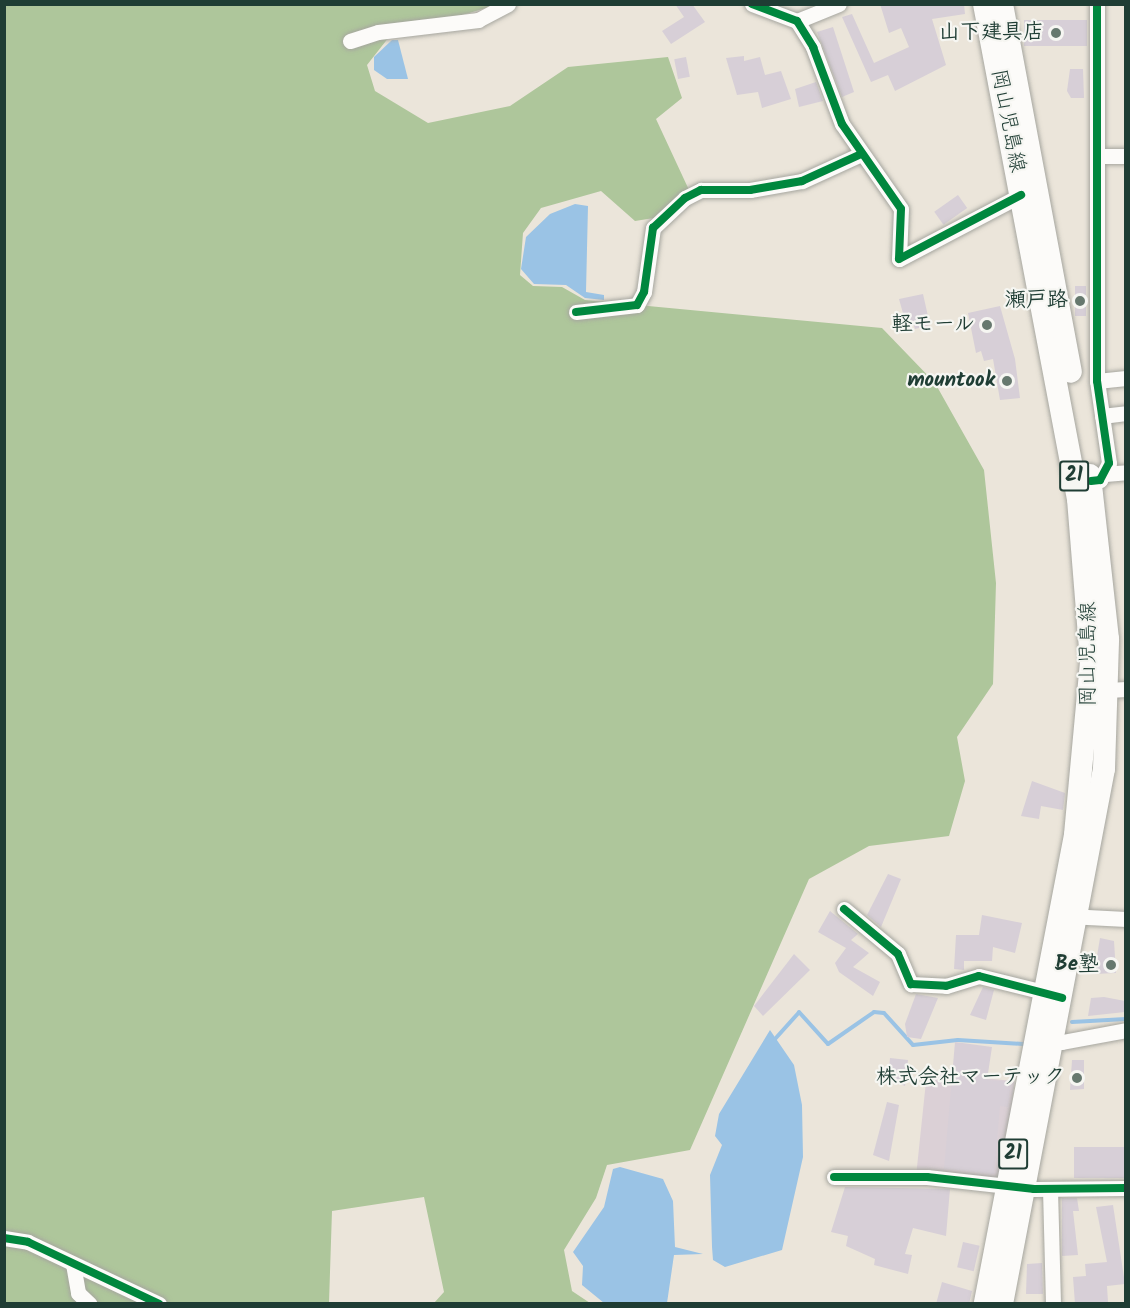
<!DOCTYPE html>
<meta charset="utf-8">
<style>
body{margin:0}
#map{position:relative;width:1130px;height:1308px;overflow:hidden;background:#ebe5da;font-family:Kalam,"Klee One",sans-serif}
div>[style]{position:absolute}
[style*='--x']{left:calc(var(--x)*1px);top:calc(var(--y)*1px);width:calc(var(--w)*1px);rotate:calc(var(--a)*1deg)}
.industrial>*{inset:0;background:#dbd0d6;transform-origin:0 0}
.forest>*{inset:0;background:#aec69b}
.water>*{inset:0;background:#9ac3e5}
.stream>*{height:4px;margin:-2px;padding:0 2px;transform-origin:2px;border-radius:2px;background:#9ac3e5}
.building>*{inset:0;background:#d7cfd7;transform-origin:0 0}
.roads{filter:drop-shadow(0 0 2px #a6a69f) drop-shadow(0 0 2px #a6a69f)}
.minor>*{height:15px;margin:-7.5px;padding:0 7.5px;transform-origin:7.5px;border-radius:7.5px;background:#fcfbf9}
.primary>*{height:22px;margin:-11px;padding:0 11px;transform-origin:11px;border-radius:11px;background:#fcfbf9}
.cycleway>*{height:8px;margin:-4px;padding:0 4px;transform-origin:4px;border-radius:4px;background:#00873e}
.dots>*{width:16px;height:16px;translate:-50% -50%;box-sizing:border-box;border:3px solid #f6f6f2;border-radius:50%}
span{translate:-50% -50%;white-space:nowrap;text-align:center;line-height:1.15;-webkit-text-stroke:4.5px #f6f6f2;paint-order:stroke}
.shield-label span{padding:2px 4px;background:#f6f6f2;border:2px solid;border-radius:4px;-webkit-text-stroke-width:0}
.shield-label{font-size:20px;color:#1f3d34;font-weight:700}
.poi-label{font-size:21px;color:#1f3d34;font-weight:700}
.right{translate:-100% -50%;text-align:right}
.street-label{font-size:21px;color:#1f3d34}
.frame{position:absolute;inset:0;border:6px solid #1f3d34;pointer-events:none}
</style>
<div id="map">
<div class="industrial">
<i style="left:927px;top:1072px;width:88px;height:100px;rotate:6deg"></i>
</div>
<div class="forest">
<i style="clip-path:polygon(5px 5px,496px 5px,389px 37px,367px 65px,375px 91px,428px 123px,510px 106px,568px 67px,668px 57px,682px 98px,656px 119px,689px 190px,654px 218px,635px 221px,601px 191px,541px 208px,523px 233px,520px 275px,533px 286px,562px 287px,585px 300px,882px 328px,935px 383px,984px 470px,996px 583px,993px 684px,957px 737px,965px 781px,949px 836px,869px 846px,809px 879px,690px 1150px,607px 1165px,596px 1198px,564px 1250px,572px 1291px,590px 1303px,434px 1303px,444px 1292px,424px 1197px,332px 1211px,329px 1303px,5px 1304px)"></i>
</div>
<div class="water">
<i style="clip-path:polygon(392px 40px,398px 40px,408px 79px,387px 79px,374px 70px,374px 57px)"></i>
<i style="clip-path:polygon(575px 204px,588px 206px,586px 292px,604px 295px,604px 300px,585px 298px,566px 285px,534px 284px,521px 269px,526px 237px,550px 214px)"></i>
<i style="clip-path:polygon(770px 1030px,794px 1065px,802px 1105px,803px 1157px,782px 1250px,725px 1267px,713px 1260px,712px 1247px,710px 1175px,722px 1145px,715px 1136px,719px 1114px)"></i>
<i style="clip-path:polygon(620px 1167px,663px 1179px,673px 1201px,675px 1247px,703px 1254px,674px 1255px,667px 1303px,604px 1303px,582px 1285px,583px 1266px,573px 1252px,604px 1207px,613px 1169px)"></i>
</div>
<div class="stream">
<i style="--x:1072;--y:1022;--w:54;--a:-3.2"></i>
<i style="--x:775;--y:1039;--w:36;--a:-48"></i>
<i style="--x:799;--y:1012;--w:43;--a:47.8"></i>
<i style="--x:828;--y:1044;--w:56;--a:-34.8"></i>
<i style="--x:874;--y:1012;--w:10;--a:6"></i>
<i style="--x:884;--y:1013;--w:43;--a:47.8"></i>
<i style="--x:913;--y:1045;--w:45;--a:-6.3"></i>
<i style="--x:958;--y:1040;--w:65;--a:3.5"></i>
</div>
<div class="building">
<i style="clip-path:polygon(675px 4px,692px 4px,705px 22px,671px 44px,662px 31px,684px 17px)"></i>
<i style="clip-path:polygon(880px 4px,964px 4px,965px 14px,932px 19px,946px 65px,895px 91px,888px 75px,871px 82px,842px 17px,852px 14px,874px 63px,909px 47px,901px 28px,889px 33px)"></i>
<i style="left:1024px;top:20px;width:63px;height:26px"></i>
<i style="clip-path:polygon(833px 27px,854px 92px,842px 97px,817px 32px)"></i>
<i style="clip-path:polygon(744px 56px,744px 61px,760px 57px,765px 75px,781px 71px,791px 99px,762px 108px,758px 92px,737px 95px,726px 58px)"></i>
<i style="left:686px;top:57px;width:20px;height:12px;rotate:79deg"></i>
<i style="clip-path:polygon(1070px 69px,1083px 69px,1084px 98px,1071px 98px,1067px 91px)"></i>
<i style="clip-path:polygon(816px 82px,823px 101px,799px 107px,795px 89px)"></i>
<i style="left:958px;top:195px;width:16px;height:29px;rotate:55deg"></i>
<i style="left:1075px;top:286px;width:11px;height:30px"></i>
<i style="clip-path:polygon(923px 294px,930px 325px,915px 329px,913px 323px,906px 324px,899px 299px)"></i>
<i style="clip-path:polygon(1000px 306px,1015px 359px,1020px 398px,1000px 400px,993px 359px,984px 361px,981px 351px,976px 353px,968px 313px)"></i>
<i style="clip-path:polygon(1032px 781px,1065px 793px,1063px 810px,1041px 806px,1039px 819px,1021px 816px)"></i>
<i style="clip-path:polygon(888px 874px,901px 879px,881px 927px,867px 915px)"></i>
<i style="clip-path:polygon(830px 911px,858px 934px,851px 940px,869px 953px,853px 967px,880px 982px,873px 996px,839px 972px,835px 963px,846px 948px,818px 932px)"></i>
<i style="clip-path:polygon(982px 915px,1022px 923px,1015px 953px,993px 947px,992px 961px,964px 961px,964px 970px,954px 969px,956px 935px,979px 935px)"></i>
<i style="clip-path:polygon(1100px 938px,1114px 941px,1116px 973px,1094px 974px)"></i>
<i style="clip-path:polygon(794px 954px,810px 970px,763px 1016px,754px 1006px)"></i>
<i style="clip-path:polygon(983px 987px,994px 990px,986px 1020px,970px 1015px)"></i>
<i style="clip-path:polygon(916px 994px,938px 998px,921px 1039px,907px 1037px,905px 1024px)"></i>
<i style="clip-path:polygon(1104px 997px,1125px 1001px,1125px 1012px,1088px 1016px,1091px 998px)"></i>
<i style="clip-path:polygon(955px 1042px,992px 1047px,987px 1080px,1011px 1082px,1008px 1107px,1000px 1106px,994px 1174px,944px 1169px)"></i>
<i style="clip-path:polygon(890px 1058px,908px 1060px,905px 1086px,888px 1079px)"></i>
<i style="clip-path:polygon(1072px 1060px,1084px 1060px,1084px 1089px,1070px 1090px)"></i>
<i style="clip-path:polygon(887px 1102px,899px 1105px,889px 1161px,873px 1155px)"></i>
<i style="left:1125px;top:1147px;width:31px;height:51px;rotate:90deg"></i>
<i style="clip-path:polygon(845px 1187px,950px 1189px,946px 1236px,913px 1228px,905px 1254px,912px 1255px,908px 1274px,874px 1265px,875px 1259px,846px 1246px,848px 1236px,831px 1232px)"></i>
<i style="clip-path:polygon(1062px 1198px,1077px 1198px,1079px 1211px,1073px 1211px,1078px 1255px,1062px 1256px)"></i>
<i style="clip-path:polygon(1113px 1205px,1125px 1284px,1107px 1286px,1108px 1302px,1075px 1304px,1073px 1277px,1086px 1276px,1085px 1264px,1107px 1262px,1096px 1207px)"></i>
<i style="left:963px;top:1242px;width:17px;height:26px;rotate:13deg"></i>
<i style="clip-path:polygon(1042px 1263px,1043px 1294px,1026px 1294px,1027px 1264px)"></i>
<i style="clip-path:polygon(942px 1282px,972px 1291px,969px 1304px,936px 1304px)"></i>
</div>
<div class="roads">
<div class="minor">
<i style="--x:752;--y:4;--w:48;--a:20.7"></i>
<i style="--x:797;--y:21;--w:31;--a:58"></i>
<i style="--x:813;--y:47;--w:82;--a:69.4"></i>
<i style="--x:842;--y:124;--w:103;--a:55.2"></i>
<i style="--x:901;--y:209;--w:50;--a:92.3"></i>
<i style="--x:899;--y:259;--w:138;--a:-27.7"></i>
<i style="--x:797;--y:21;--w:45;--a:-22"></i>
<i style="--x:350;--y:41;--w:29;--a:-18"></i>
<i style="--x:378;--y:32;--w:101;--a:-6.8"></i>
<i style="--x:478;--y:20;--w:34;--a:-28"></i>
<i style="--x:1098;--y:156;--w:28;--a:0"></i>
<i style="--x:576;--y:312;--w:61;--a:-6.5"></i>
<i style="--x:637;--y:305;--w:15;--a:-62"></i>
<i style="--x:644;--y:292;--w:65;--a:-82"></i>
<i style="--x:653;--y:228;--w:44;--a:-43.2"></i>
<i style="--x:685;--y:198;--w:18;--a:-27"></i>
<i style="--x:701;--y:190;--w:49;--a:0"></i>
<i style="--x:750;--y:190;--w:53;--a:-9.8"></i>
<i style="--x:802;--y:181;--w:65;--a:-24.6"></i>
<i style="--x:1097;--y:381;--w:29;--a:-6"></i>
<i style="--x:1102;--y:416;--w:24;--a:-7"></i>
<i style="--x:1105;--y:474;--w:21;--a:-5"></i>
<i style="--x:1091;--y:481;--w:9;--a:-6"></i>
<i style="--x:1100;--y:480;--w:19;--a:-62"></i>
<i style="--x:1109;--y:463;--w:83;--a:-98.3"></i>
<i style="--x:1097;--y:381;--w:377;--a:-90"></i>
<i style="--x:1108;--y:690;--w:18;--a:-3"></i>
<i style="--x:844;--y:909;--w:70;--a:39.8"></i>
<i style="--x:898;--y:954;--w:33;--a:67"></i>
<i style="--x:911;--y:984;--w:35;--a:3"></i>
<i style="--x:946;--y:986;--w:34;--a:-17"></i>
<i style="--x:979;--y:976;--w:75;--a:13.9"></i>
<i style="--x:1068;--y:916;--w:58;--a:3"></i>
<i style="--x:1045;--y:1039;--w:17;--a:10"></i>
<i style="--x:1062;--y:1042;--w:65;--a:-10.6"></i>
<i style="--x:834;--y:1177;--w:93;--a:0"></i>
<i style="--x:927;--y:1177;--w:108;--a:6.4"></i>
<i style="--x:1034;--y:1189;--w:92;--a:-0.6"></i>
<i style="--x:1050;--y:1189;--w:115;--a:88.5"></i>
<i style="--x:4;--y:1238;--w:24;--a:9"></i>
<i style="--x:28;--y:1242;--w:145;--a:25.3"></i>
<i style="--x:73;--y:1264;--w:29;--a:80"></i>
<i style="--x:78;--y:1293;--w:16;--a:43"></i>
</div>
<div class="primary">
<i style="--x:984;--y:4;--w:504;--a:79.25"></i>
<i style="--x:1078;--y:499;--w:164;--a:85.4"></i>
<i style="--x:1091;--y:662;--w:174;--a:95.3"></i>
<i style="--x:1075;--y:835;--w:478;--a:100.9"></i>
<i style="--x:1002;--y:4;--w:374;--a:79.4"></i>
<i style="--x:1002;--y:1304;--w:545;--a:-79.21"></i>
<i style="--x:1104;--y:769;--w:130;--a:-88.2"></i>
<i style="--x:1108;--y:639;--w:165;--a:-96.3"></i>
</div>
</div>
<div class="cycleway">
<i style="--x:752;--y:4;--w:48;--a:20.7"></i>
<i style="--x:797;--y:21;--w:31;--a:58"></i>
<i style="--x:813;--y:47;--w:82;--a:69.4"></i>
<i style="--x:842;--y:124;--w:103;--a:55.2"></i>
<i style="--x:901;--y:209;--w:50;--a:92.3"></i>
<i style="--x:899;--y:259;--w:138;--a:-27.7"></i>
<i style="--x:576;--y:312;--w:61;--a:-6.5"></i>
<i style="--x:637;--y:305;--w:15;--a:-62"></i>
<i style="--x:644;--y:292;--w:65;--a:-82"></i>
<i style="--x:653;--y:228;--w:44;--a:-43.2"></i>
<i style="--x:685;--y:198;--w:18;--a:-27"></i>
<i style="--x:701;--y:190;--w:49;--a:0"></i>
<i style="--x:750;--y:190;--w:53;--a:-9.8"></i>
<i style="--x:802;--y:181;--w:65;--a:-24.6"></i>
<i style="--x:1091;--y:481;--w:9;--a:-6"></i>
<i style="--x:1100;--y:480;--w:19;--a:-62"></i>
<i style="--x:1109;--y:463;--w:83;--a:-98.3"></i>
<i style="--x:1097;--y:381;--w:377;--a:-90"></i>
<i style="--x:844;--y:909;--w:70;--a:39.8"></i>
<i style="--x:898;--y:954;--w:33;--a:67"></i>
<i style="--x:911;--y:984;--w:35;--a:3"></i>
<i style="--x:946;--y:986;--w:34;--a:-17"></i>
<i style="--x:979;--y:976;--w:86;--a:14.8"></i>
<i style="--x:834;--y:1177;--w:93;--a:0"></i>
<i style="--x:927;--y:1177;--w:108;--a:6.4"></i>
<i style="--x:1034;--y:1189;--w:92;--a:-0.6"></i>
<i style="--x:4;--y:1238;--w:24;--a:9"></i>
<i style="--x:28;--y:1242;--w:145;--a:25.3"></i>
</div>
<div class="dots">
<i style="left:1056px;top:33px;background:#66786e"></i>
<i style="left:1080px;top:301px;background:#66786e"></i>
<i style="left:987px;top:325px;background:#66786e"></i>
<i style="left:1007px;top:381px;background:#66786e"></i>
<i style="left:1111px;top:965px;background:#66786e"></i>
<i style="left:1077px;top:1078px;background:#66786e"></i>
</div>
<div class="shield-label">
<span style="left:1074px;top:476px">21</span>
<span style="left:1013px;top:1154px">21</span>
</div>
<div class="poi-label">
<span class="right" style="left:1044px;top:33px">山下建具店</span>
<span class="right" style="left:1068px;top:301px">瀬戸路</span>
<span class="right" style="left:975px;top:325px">軽モール</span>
<span class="right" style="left:995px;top:381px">mountook</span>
<span class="right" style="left:1099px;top:965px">Be塾</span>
<span class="right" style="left:1065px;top:1078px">株式会社マーテック</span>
</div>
<div class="street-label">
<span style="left:1007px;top:121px;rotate:79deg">岡山児島線</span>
<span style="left:1089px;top:654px;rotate:-90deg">岡山児島線</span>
</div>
<div class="frame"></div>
</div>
